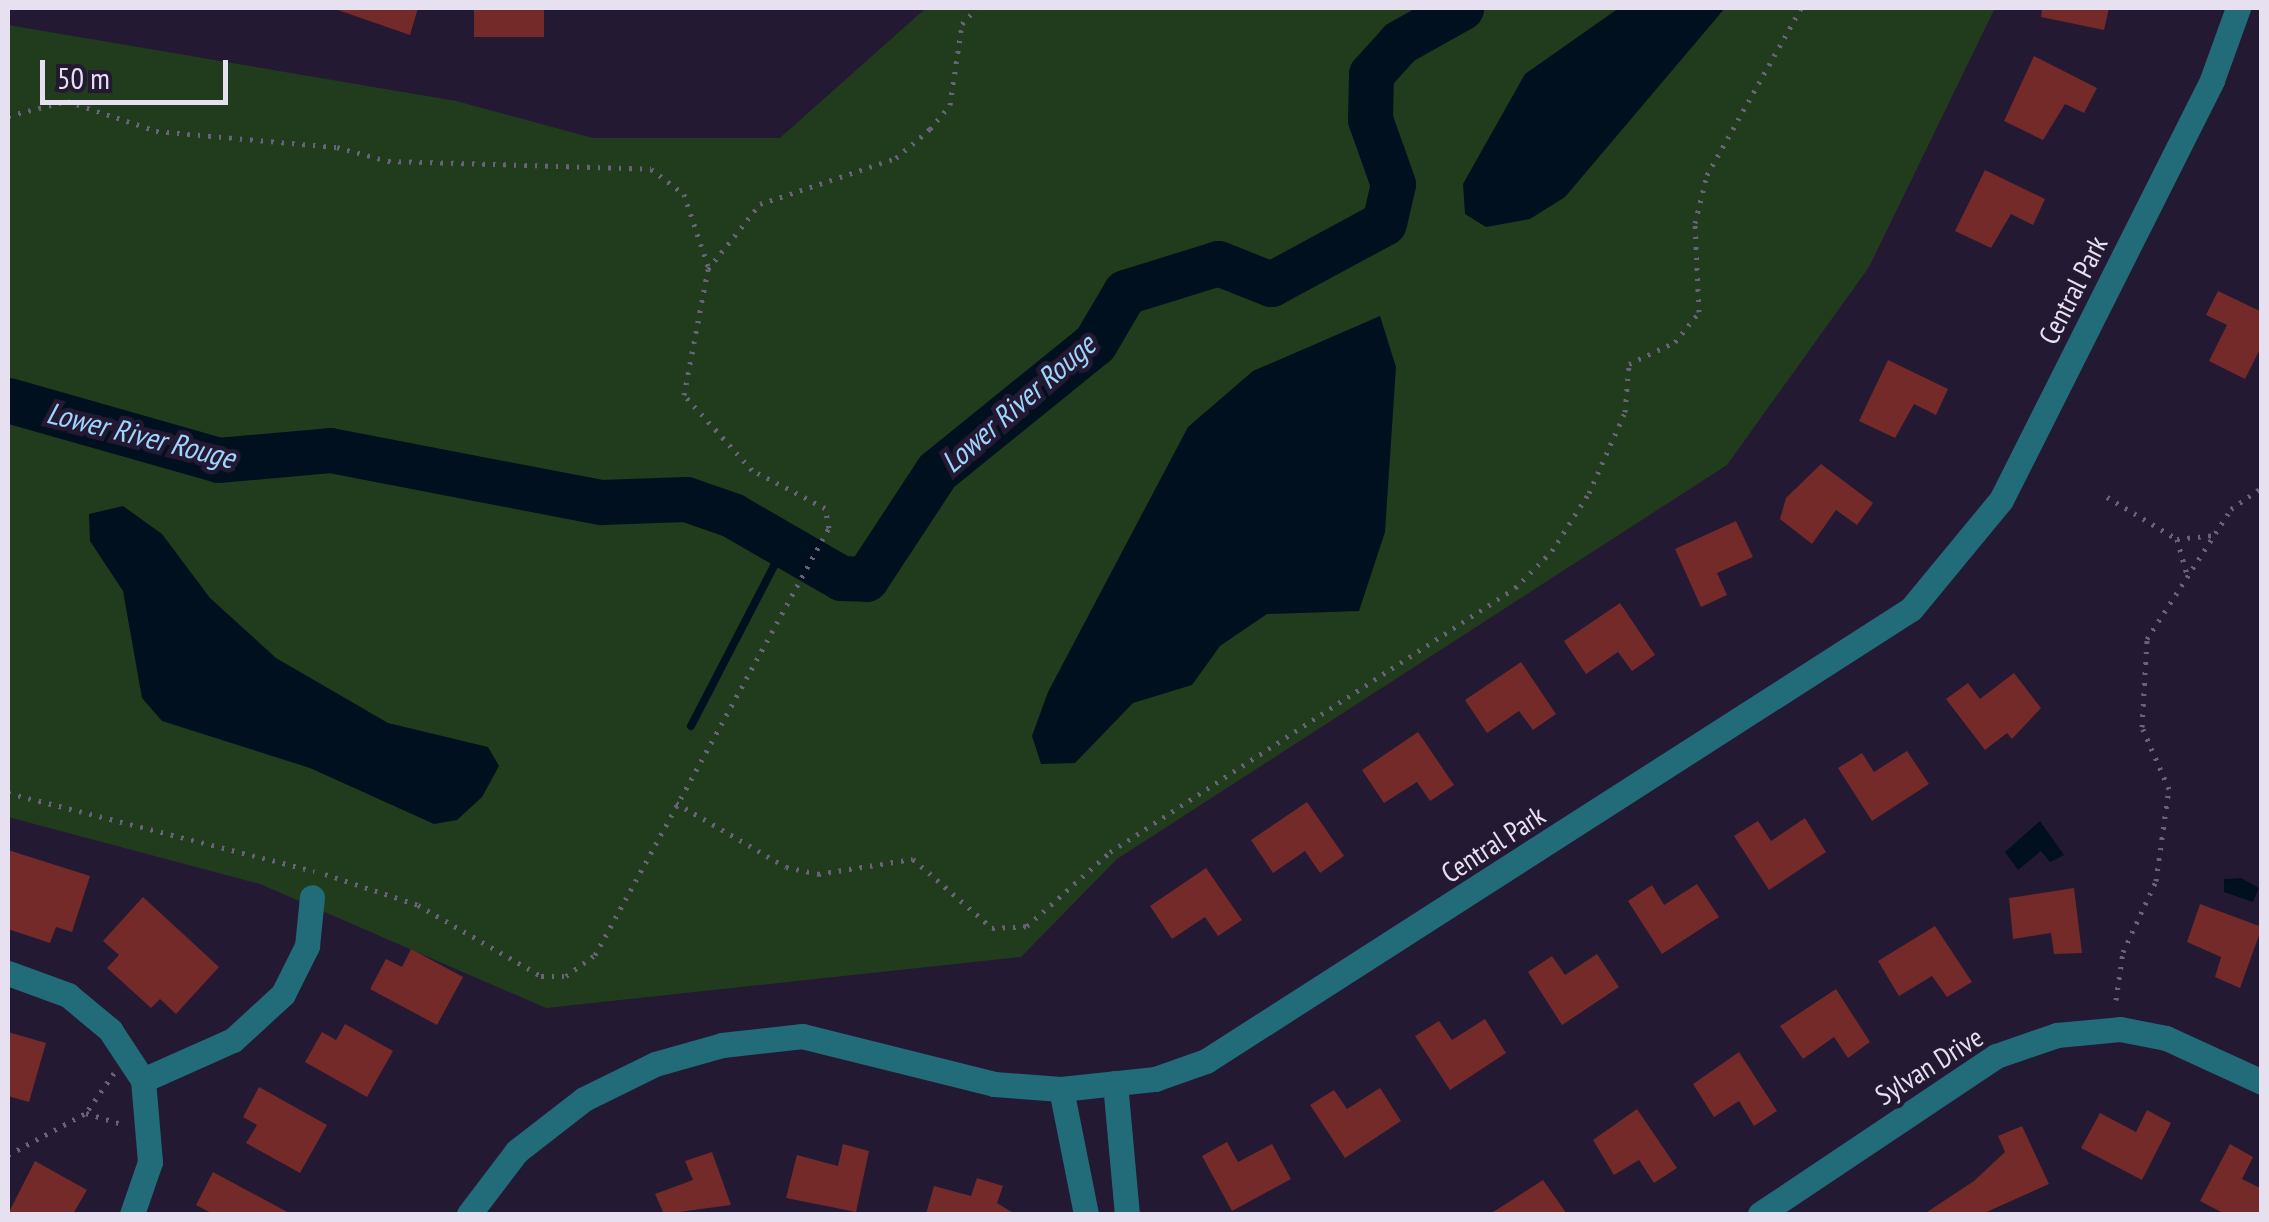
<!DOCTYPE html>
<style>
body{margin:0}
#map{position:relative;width:2269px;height:1222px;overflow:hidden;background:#231932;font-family:"PT Sans Narrow",sans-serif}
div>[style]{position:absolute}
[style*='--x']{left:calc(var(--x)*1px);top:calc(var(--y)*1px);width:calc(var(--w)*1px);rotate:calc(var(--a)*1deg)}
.green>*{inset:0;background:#203c1c}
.water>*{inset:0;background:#00101f}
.stream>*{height:8px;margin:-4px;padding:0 4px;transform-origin:4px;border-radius:4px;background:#00101f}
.river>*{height:45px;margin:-22.5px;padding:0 22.5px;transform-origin:22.5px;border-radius:22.5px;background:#00101f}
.building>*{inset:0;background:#732a29;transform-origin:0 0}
.path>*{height:5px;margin-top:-2.5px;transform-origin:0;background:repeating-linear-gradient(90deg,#6a6278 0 2.5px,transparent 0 10.5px)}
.minor>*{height:25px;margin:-12.5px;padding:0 12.5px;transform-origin:12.5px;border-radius:12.5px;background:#226c7a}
span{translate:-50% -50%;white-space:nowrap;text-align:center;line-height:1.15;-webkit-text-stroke:9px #231932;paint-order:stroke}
.street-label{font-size:28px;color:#e6e0f1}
.water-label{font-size:30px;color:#9fd4fd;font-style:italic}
.frame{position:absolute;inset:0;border:10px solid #e6e0f1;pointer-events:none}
.scale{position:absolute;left:40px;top:60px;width:188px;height:45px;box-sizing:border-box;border:5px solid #e6e0f1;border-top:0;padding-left:12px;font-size:30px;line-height:35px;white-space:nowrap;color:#e6e0f1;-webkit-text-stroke:8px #231932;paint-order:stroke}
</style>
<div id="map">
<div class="green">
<i style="clip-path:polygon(926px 8px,1995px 8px,1869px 267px,1727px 465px,1117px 859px,1021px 957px,546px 1008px,260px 884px,8px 817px,8px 25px,456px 101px,593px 138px,780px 138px)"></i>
</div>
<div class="water">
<i style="clip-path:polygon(1619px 8px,1725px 8px,1565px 197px,1530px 219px,1486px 227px,1465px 214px,1463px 184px,1525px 74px)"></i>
<i style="clip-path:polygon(1380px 316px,1396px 367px,1385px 532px,1359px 611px,1267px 614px,1220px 646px,1192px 685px,1133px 703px,1075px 763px,1041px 764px,1032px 736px,1048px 692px,1188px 427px,1253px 371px)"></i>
<i style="clip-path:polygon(123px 506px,162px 534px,210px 598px,276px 658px,388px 723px,488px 747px,499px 766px,482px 797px,457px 820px,434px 824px,310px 768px,162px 721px,142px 698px,123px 591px,90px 541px,89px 514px)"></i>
<i style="clip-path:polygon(2040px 821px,2064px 855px,2050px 862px,2041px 851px,2018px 870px,2005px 852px)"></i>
<i style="clip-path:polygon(2241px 878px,2259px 888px,2253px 902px,2224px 892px,2224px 879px)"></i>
</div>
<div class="stream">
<i style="--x:691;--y:726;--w:204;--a:-62.6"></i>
</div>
<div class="river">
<i style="--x:8;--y:400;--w:218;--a:15.9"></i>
<i style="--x:218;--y:460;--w:112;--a:-5.1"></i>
<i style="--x:330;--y:450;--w:276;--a:10.9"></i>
<i style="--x:601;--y:502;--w:85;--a:-2"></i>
<i style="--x:686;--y:499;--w:49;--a:19.2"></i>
<i style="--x:732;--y:515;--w:126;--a:30"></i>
<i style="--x:841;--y:578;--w:25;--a:2"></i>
<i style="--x:866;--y:579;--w:129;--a:-56.7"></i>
<i style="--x:937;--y:471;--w:203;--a:-39"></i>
<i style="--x:1095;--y:343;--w:59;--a:-59.5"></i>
<i style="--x:1125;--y:292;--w:97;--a:-17.3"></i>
<i style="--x:1218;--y:263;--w:57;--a:21.6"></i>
<i style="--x:1271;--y:284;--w:128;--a:-28.4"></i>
<i style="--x:1384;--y:223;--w:40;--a:-77"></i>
<i style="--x:1393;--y:184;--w:69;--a:-109.5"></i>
<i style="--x:1370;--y:119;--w:45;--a:-88.7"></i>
<i style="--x:1371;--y:74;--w:43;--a:-47.8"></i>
<i style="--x:1400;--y:42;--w:70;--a:-29.1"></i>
</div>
<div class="building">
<i style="clip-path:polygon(332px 8px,418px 8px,410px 35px)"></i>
<i style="left:474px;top:8px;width:70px;height:29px"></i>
<i style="clip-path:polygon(2042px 8px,2109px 8px,2104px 30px,2041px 17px)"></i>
<i style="clip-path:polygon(2034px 56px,2097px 88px,2084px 113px,2065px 104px,2043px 140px,2004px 121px)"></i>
<i style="clip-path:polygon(1985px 170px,2045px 199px,2033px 225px,2011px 214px,1991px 248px,1955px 231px)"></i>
<i style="clip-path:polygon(2218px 291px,2262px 312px,2262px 345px,2245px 379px,2209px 361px,2227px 325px,2206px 315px)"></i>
<i style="clip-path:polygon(1888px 360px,1948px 389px,1936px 415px,1914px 404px,1895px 438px,1859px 421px)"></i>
<i style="clip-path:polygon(1821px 464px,1873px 503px,1857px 525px,1836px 510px,1812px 544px,1780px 519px,1786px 498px)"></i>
<i style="clip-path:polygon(1736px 521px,1753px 557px,1717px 573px,1727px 595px,1701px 607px,1675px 549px)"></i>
<i style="clip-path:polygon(1620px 603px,1655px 655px,1632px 671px,1618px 652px,1586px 674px,1564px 641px)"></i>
<i style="clip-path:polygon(1521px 662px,1556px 714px,1533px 730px,1519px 711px,1487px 733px,1465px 700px)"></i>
<i style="clip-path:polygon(2014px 673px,2041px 708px,2012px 739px,2007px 733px,1985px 750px,1946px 699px,1968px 683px,1980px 699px)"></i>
<i style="clip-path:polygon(1418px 732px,1454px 785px,1430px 801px,1417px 782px,1384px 803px,1362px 770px)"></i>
<i style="clip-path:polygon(1907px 751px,1929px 784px,1872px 821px,1838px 768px,1862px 753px,1874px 772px)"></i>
<i style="clip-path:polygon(1307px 802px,1344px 856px,1320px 873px,1305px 851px,1273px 873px,1251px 840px)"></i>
<i style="clip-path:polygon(1805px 818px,1826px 852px,1769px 890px,1734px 836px,1758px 821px,1771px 841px)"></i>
<i style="clip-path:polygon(8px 850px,90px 876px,72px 932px,56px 927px,50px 943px,8px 929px)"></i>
<i style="clip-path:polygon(1206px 868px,1242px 920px,1218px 936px,1205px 917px,1172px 939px,1150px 906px)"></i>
<i style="clip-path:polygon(1697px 884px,1719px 917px,1662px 954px,1628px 901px,1652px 885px,1664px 905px)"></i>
<i style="clip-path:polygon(2074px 888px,2082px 953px,2054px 954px,2051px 933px,2013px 939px,2009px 898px)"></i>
<i style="clip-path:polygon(143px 897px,219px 967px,176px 1014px,160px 999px,151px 1008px,107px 968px,119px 955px,103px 941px)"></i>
<i style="clip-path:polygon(2200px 904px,2262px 927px,2240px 988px,2215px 977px,2221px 957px,2187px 942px)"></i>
<i style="clip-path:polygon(1935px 926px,1972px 982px,1947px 997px,1932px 976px,1899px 996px,1878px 961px)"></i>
<i style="clip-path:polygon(411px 949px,463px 977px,437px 1025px,370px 989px,386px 959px,402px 967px)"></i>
<i style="clip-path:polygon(1597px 954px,1619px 987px,1562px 1025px,1528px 972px,1552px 956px,1565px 975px)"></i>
<i style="clip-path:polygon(1836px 989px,1870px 1042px,1848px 1058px,1834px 1037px,1803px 1059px,1780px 1026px)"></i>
<i style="clip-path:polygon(1485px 1019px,1506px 1053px,1450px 1090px,1415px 1036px,1439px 1021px,1452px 1040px)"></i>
<i style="clip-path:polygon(345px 1024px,393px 1051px,367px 1097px,305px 1062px,322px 1032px,336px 1040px)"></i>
<i style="clip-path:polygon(8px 1032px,46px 1043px,29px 1102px,8px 1096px)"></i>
<i style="clip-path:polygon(1739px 1052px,1777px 1111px,1754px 1126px,1739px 1101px,1714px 1117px,1693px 1084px)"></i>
<i style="clip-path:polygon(259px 1087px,327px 1125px,300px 1173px,246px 1143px,257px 1125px,243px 1117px)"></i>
<i style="clip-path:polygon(1380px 1088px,1401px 1121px,1345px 1158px,1310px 1105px,1334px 1090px,1347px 1109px)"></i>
<i style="clip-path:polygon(1637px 1109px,1677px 1168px,1654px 1183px,1639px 1160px,1614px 1175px,1593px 1140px)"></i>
<i style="clip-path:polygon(2147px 1110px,2171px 1123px,2142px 1180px,2081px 1148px,2100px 1113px,2136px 1132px)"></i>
<i style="clip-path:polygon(2022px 1126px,2049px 1184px,1982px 1214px,1924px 1214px,1974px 1181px,2005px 1152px,1998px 1136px)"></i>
<i style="clip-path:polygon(1227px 1142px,1238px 1162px,1272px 1144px,1291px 1179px,1232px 1211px,1202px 1156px)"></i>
<i style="clip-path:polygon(843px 1144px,869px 1151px,856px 1212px,786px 1198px,797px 1155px,838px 1166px)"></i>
<i style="clip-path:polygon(2230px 1144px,2253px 1157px,2242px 1179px,2262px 1189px,2262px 1214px,2225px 1214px,2200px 1201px)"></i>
<i style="clip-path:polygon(712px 1152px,731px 1205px,664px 1214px,655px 1194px,693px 1180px,685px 1161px)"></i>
<i style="clip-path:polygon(35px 1161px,87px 1190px,73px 1214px,8px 1214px)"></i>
<i style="clip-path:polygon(213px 1172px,291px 1214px,213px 1214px,196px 1205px)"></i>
<i style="clip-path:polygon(977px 1178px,1003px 1186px,997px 1203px,1015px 1214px,926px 1214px,934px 1186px,971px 1196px)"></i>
<i style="clip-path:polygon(1543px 1180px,1567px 1214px,1490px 1214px)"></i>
</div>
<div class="path">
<i style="--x:8;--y:116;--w:61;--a:-14.3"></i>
<i style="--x:67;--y:101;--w:94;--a:18.6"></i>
<i style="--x:156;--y:131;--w:182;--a:5.1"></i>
<i style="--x:337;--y:147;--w:53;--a:15.4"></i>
<i style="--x:388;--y:161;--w:263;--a:1.7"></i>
<i style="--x:651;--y:169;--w:41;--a:37.1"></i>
<i style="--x:684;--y:194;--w:76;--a:71.6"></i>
<i style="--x:2107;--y:497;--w:82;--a:31"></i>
<i style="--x:2177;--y:539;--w:41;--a:74.2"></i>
<i style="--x:2177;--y:539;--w:37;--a:-6"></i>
<i style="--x:8;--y:793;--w:316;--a:14.3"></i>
<i style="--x:676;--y:803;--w:127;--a:30.2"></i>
<i style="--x:786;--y:867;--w:33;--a:12"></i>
<i style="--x:818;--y:874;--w:96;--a:-9"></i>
<i style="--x:913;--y:859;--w:105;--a:41.1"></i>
<i style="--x:992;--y:928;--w:35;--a:-3"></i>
<i style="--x:1027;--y:926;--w:111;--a:-41.7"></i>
<i style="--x:1110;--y:852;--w:483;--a:-33.1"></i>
<i style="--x:1515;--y:588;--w:52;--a:-45"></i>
<i style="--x:1552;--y:551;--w:69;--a:-57.5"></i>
<i style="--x:1589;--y:493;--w:89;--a:-66"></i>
<i style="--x:1625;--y:412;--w:48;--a:-85.2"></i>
<i style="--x:1629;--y:364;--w:51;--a:-25.6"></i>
<i style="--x:1675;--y:342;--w:38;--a:-51"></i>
<i style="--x:1699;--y:312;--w:89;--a:-92.6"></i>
<i style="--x:1695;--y:223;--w:49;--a:-76"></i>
<i style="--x:1707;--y:175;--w:192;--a:-60.6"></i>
<i style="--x:325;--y:874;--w:98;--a:18.4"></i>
<i style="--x:418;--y:905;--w:142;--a:30"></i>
<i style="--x:541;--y:976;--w:25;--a:0"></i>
<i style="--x:566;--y:976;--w:36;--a:-36"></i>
<i style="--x:595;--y:955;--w:487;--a:-61.3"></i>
<i style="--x:829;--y:528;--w:20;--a:-101"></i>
<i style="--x:825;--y:508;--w:82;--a:-152.5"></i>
<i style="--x:752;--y:470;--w:101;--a:-132.2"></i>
<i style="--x:684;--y:395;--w:128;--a:-79.2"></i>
<i style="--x:708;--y:269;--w:83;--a:-51.3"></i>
<i style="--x:760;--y:204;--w:144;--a:-18.7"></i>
<i style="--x:896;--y:158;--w:45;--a:-40.5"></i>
<i style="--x:930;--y:129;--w:31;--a:-50"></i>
<i style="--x:950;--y:105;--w:82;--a:-81.6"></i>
<i style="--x:962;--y:24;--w:22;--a:-47"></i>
<i style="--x:2116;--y:1000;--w:49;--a:-81.7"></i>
<i style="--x:2123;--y:952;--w:78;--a:-65.1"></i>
<i style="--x:2156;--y:881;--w:93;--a:-82"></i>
<i style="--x:2169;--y:789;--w:68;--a:-113.5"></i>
<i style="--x:2142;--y:727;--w:88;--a:-86.7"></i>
<i style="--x:2147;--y:639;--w:155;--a:-57.1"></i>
<i style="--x:2231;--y:509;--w:38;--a:-35"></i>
<i style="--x:114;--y:1073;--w:49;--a:125"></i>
<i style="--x:86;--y:1113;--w:39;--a:17"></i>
<i style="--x:8;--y:1155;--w:89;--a:-28.3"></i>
</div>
<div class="minor">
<i style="--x:8;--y:973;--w:64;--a:20.1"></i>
<i style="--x:68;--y:995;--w:55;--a:39.8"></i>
<i style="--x:110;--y:1030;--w:60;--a:56.6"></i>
<i style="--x:143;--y:1080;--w:82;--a:85.1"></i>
<i style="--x:150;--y:1162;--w:55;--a:109.1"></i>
<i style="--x:143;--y:1080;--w:98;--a:-24"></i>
<i style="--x:233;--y:1040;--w:68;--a:-42.6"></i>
<i style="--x:283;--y:994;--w:54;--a:-63.4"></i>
<i style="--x:307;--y:946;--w:49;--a:-84.2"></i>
<i style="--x:1115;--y:1083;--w:132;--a:84.8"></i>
<i style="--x:1061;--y:1089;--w:127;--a:78.7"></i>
<i style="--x:469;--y:1214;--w:79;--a:-52.7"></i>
<i style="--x:517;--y:1151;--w:85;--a:-37.8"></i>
<i style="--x:584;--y:1099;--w:79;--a:-26.2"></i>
<i style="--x:655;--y:1064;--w:70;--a:-15.8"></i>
<i style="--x:722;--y:1045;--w:81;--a:-6.4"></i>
<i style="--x:802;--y:1036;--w:198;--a:14"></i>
<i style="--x:994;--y:1084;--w:67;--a:4.3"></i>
<i style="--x:1061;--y:1089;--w:95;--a:-6.1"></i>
<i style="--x:1155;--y:1079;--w:54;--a:-19.4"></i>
<i style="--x:1206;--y:1061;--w:837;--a:-32.67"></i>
<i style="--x:1911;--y:609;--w:141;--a:-50.5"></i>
<i style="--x:2001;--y:500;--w:470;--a:-63.3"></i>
<i style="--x:2212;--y:80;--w:77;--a:-70.1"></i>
<i style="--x:1760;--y:1214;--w:284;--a:-33.8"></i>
<i style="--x:1996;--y:1056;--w:65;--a:-19"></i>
<i style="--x:2057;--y:1035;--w:63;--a:-5.4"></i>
<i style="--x:2120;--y:1029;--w:47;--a:11.1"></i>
<i style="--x:2166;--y:1038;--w:106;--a:24.6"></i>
</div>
<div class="street-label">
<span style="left:2073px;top:290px;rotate:-63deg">Central Park</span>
<span style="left:1493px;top:844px;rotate:-33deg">Central Park</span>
<span style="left:1929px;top:1066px;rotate:-32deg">Sylvan Drive</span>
</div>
<div class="water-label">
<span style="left:1018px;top:403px;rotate:-41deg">Lower River Rouge</span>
<span style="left:141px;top:435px;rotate:14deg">Lower River Rouge</span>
</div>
<div class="frame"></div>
<div class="scale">50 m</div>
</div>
